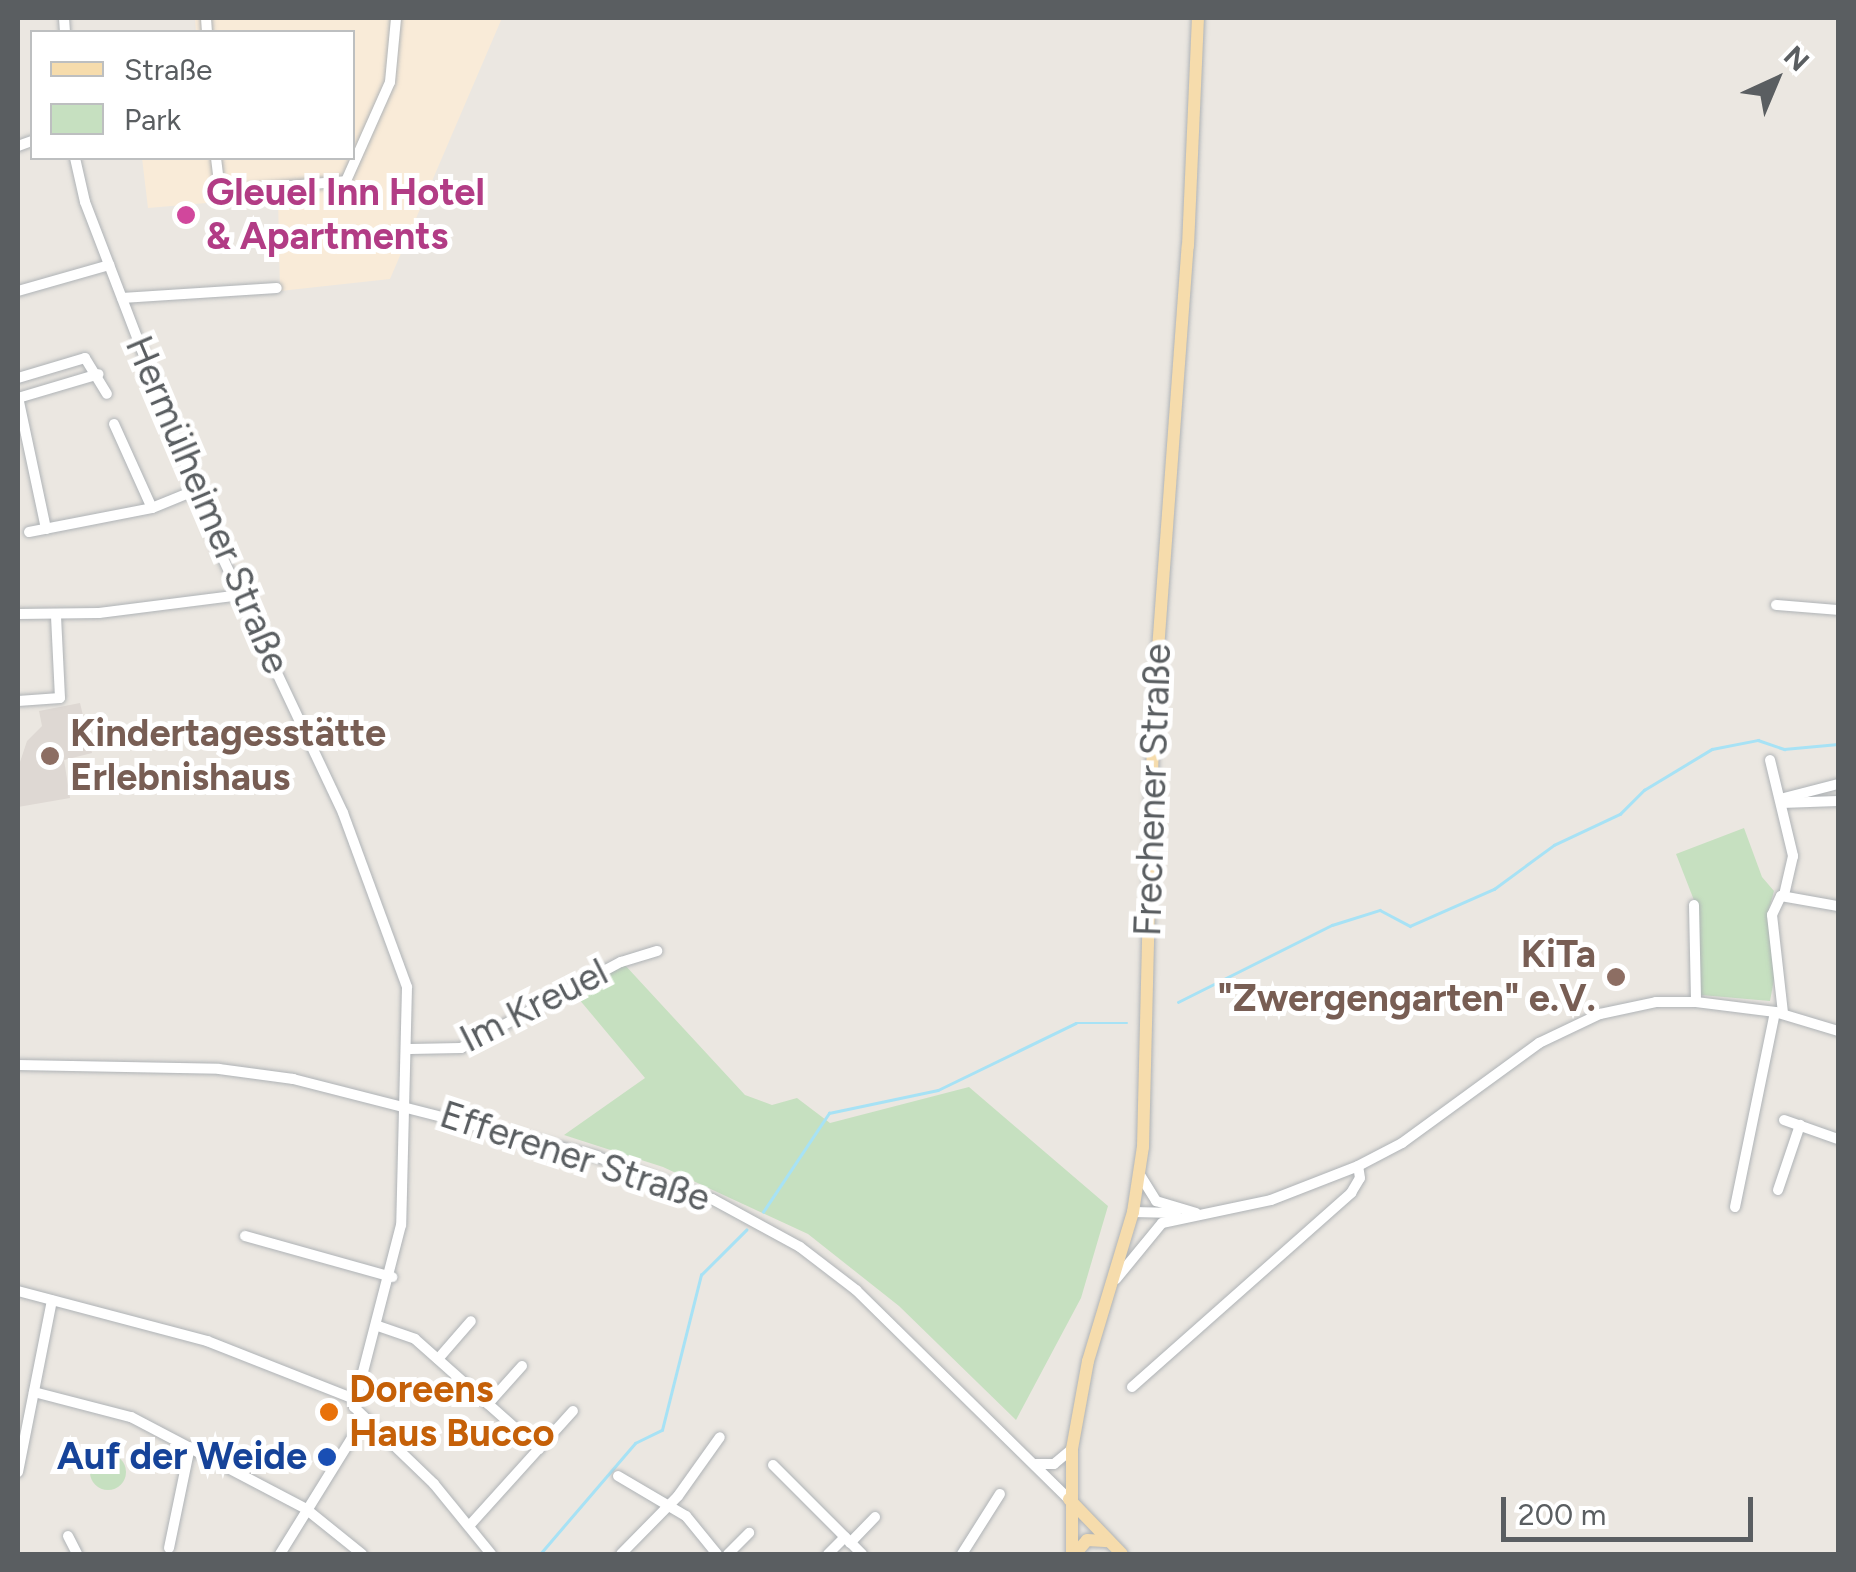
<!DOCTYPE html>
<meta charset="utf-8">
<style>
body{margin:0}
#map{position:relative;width:1856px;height:1572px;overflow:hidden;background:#ebe7e1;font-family:Figtree,sans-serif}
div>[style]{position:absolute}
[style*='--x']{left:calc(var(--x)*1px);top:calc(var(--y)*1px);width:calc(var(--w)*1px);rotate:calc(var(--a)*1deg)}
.commercial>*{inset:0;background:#f9ebd8}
.education>*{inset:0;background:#ded8d3}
.green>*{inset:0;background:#c6e0c0}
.round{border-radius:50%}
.stream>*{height:2.5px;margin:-1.25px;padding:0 1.25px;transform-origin:1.25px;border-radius:1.25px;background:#a7e2f5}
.roads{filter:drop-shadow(0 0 2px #afb3b6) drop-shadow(0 0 2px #afb3b6)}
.minor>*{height:10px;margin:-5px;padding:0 5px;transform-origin:5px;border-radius:5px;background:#fff}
.major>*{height:12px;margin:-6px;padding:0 6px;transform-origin:6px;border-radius:6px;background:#f6dcac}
.dots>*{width:28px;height:28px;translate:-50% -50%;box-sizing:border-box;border:5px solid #fff;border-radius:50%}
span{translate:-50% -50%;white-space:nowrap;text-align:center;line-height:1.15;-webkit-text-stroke:10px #fff;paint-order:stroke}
.hotel-label{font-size:38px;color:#b23c85;font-weight:700}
.left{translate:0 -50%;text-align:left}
.street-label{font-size:38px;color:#5a5e61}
.education-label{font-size:38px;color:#785e54;font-weight:700}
.right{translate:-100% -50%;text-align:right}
.food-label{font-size:38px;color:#c56008;font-weight:700}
.transit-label{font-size:38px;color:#164399;font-weight:700}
.frame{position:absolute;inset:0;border:20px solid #5a5e61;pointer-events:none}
.legend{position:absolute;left:30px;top:30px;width:325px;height:130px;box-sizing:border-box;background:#fff;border:2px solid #bdbfc0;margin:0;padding:12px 18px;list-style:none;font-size:30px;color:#5a5e61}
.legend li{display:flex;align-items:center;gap:20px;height:50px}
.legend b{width:50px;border:2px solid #bdbfc0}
.north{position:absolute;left:1726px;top:30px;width:100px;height:100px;-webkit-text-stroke:8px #fff;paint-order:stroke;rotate:44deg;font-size:28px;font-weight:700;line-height:40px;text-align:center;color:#5a5e61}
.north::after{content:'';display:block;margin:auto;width:35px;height:45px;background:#5a5e61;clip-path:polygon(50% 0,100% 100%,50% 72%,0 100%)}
.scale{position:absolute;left:1501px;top:1497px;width:252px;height:45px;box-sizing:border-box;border:5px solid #5a5e61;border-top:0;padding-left:12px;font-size:30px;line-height:35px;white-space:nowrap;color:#5a5e61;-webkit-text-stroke:8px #fff;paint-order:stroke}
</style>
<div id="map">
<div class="commercial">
<i style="clip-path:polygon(195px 18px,502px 18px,390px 279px,280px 291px,278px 197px,148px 208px,142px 158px,352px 158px,352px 32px,196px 32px)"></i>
</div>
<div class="education">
<i style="clip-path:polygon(80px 703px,92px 753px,64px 760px,70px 798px,18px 807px,18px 768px,27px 741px,42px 726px,39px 711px)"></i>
</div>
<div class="green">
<i style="clip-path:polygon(1744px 828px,1762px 877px,1774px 891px,1767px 916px,1775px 974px,1770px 1001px,1701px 995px,1697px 908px,1676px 854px)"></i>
<i style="clip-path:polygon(624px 964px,745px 1095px,772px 1105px,797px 1098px,830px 1123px,969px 1087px,1108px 1206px,1081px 1298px,1016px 1420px,899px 1306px,808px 1234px,663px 1167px,564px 1135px,645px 1078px,573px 992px)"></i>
<i class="round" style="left:90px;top:1454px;width:36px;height:36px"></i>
</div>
<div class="stream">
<i style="--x:1178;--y:1002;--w:172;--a:-26.6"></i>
<i style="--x:1332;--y:925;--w:50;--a:-17.4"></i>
<i style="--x:1380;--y:910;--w:34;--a:28"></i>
<i style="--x:1410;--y:926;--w:92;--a:-23.8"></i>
<i style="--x:1494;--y:889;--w:74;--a:-36.3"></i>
<i style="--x:1554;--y:845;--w:73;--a:-25.2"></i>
<i style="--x:1620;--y:814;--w:34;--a:-45"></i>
<i style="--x:1644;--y:790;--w:79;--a:-31.1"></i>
<i style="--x:1712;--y:749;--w:47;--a:-11.1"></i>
<i style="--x:1758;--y:740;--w:28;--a:19"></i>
<i style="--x:1784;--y:749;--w:54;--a:-5.3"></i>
<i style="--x:763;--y:1212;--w:119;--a:-56.3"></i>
<i style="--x:829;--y:1113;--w:111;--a:-11.9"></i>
<i style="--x:938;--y:1090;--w:153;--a:-25.9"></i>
<i style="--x:1076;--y:1023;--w:51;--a:0"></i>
<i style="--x:540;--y:1554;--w:146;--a:-49.4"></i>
<i style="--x:635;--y:1443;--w:30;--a:-26"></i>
<i style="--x:662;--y:1430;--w:160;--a:-75.9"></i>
<i style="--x:701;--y:1275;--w:64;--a:-45"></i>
</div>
<div class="roads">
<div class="minor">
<i style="--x:64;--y:18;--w:14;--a:86"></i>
<i style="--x:206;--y:18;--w:14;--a:86"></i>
<i style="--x:18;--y:146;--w:15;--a:-20"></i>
<i style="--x:75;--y:158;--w:45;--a:77.2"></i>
<i style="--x:85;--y:202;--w:366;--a:69"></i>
<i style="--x:216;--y:544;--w:297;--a:64.7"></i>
<i style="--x:343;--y:813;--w:185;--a:69.8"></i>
<i style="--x:407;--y:987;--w:238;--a:91.4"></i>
<i style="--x:401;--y:1225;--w:188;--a:104.5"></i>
<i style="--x:354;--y:1407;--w:111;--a:43.9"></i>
<i style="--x:434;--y:1484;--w:90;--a:50.8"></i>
<i style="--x:216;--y:158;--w:24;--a:83"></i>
<i style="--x:219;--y:182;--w:14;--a:39"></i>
<i style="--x:230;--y:191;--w:116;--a:-4.9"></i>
<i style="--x:346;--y:181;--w:108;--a:-66"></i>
<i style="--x:390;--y:82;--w:64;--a:-84.6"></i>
<i style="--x:18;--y:291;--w:95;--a:-15.9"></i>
<i style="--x:122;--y:298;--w:155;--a:-3.7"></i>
<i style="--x:18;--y:378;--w:70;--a:-16.6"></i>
<i style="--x:85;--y:358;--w:42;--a:58.6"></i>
<i style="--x:18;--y:397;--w:135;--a:78"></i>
<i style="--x:18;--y:398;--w:84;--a:-16.5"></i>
<i style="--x:114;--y:424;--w:92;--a:65.7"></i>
<i style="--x:29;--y:532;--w:125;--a:-11"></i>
<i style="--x:152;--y:508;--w:48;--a:-22.2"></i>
<i style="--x:1776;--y:605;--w:62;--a:4.6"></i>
<i style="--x:18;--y:614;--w:81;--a:-0.7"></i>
<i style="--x:99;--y:613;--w:143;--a:-7.2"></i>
<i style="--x:18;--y:701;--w:42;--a:-4.1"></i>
<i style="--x:60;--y:698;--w:81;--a:-92.8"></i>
<i style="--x:1770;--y:760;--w:99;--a:76.5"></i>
<i style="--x:1793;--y:856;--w:39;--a:103"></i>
<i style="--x:1780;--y:799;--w:60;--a:-14.5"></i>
<i style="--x:1781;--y:803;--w:57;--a:-2"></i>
<i style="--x:1694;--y:905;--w:97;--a:88.8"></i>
<i style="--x:1783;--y:1013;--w:99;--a:-96.4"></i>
<i style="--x:1772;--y:915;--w:21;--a:-65"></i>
<i style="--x:1781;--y:896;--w:58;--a:10"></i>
<i style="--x:410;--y:1049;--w:51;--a:-1.1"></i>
<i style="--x:461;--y:1048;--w:182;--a:-28.3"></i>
<i style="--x:621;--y:962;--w:38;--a:-17"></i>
<i style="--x:18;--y:1065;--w:201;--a:1.1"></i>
<i style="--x:219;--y:1069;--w:75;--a:7.7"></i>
<i style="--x:293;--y:1079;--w:312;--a:14.3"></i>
<i style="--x:595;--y:1156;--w:125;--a:20.2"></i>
<i style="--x:712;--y:1199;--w:100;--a:28.6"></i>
<i style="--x:800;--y:1247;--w:71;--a:37.5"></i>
<i style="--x:856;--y:1290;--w:298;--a:44.5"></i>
<i style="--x:1784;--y:1120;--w:57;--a:19.4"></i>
<i style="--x:1140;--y:1175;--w:31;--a:58"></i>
<i style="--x:1156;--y:1201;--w:42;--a:16.7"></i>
<i style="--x:1778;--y:1190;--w:69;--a:-71.3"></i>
<i style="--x:1735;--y:1207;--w:199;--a:-78.4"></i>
<i style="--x:1133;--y:1212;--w:43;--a:1.3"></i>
<i style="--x:245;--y:1236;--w:153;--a:15.6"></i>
<i style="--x:1116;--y:1279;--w:72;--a:-50.6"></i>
<i style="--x:1162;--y:1223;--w:111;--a:-11.9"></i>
<i style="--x:1271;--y:1200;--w:93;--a:-21.3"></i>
<i style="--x:1358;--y:1166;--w:50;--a:-27.6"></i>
<i style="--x:1402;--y:1143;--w:170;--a:-36.1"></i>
<i style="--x:1539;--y:1043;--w:68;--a:-25.4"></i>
<i style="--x:1600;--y:1014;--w:57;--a:-12.1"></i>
<i style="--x:1656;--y:1002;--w:40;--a:0"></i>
<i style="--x:1696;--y:1002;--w:80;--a:7.2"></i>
<i style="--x:1775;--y:1012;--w:66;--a:16.8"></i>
<i style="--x:18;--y:1291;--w:196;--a:14.8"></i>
<i style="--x:207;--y:1341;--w:158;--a:21.5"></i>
<i style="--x:378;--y:1326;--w:39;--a:19"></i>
<i style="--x:415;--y:1339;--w:166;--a:41.6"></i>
<i style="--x:438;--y:1359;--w:50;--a:-49"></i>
<i style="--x:1132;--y:1387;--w:293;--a:-41.5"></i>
<i style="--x:1351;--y:1193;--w:17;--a:-59"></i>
<i style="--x:1360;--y:1178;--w:12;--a:-99"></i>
<i style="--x:34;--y:1392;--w:100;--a:14.5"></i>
<i style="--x:131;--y:1417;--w:198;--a:27.7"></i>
<i style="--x:306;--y:1509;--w:72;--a:38.8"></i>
<i style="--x:488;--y:1404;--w:51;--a:-48.2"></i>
<i style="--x:1035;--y:1464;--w:19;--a:0"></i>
<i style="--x:1054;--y:1464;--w:23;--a:-40"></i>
<i style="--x:773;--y:1465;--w:126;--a:45"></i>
<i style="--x:18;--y:1472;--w:175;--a:-78.8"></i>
<i style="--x:618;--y:1476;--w:79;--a:30.5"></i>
<i style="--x:686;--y:1516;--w:49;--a:50.8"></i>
<i style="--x:469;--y:1526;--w:155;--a:-47.9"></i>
<i style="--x:68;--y:1536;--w:20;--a:63"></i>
<i style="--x:850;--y:1543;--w:36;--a:-46"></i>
<i style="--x:169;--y:1548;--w:103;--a:-78.3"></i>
<i style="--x:280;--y:1554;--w:158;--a:-58.2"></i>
<i style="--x:621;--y:1554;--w:81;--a:-45.5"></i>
<i style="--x:678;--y:1496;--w:72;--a:-54.6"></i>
<i style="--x:728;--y:1554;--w:30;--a:-45"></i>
<i style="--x:828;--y:1554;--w:24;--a:-45"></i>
<i style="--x:962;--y:1554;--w:71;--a:-57.7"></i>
</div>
<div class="major">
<i style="--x:1069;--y:1499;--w:76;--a:46.1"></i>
<i style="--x:1072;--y:1554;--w:105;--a:-90"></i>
<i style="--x:1072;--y:1449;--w:89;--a:-79.7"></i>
<i style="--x:1088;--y:1361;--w:156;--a:-73.2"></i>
<i style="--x:1133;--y:1212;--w:66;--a:-81.3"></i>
<i style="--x:1143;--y:1147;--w:443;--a:-88.6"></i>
<i style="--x:1154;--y:704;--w:459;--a:-85.8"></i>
<i style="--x:1188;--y:246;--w:228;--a:-87.5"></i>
<i style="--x:1075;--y:1554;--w:18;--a:-49"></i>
<i style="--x:1087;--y:1540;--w:22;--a:3"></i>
</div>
</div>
<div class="dots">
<i style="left:186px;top:215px;background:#d1479c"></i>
<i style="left:50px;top:756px;background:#8d6e63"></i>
<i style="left:1616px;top:977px;background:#8d6e63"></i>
<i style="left:329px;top:1412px;background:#e8710a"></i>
<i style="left:327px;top:1457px;background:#1a4fb4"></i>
</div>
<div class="hotel-label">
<span class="left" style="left:206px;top:215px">Gleuel Inn Hotel<br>&amp; Apartments</span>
</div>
<div class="street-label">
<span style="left:207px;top:505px;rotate:67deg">Hermülheimer Straße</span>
<span style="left:1153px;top:790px;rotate:-88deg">Frechener Straße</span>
<span style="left:534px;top:1006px;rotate:-27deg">Im Kreuel</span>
<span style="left:575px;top:1157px;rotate:18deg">Efferener Straße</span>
</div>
<div class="education-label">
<span class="left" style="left:70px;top:756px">Kindertagesstätte<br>Erlebnishaus</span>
<span class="right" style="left:1596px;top:977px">KiTa<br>"Zwergengarten" e.V.</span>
</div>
<div class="food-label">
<span class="left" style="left:349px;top:1412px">Doreens<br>Haus Bucco</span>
</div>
<div class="transit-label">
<span class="right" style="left:307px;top:1457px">Auf der Weide</span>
</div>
<div class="frame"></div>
<ul class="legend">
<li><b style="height:12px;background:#f6dcac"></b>Straße</li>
<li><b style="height:28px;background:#c6e0c0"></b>Park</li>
</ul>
<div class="north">N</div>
<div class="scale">200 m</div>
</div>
